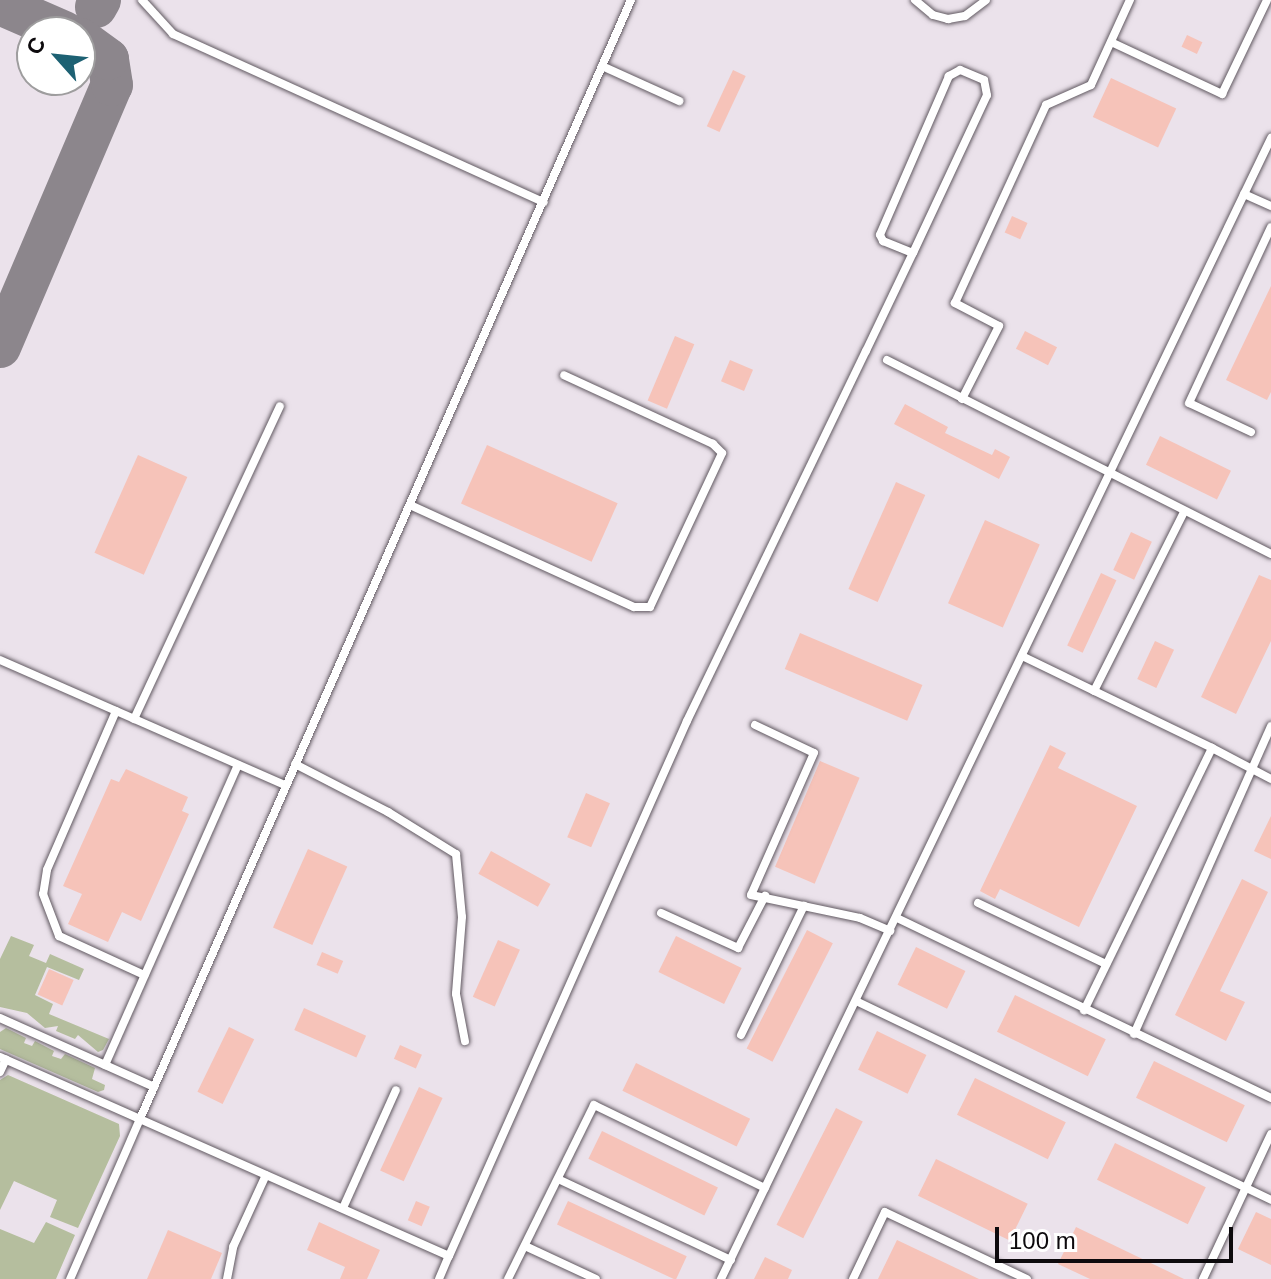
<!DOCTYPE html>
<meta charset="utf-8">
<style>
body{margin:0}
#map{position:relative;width:1271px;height:1279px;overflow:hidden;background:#ebe2eb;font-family:Helvetica,sans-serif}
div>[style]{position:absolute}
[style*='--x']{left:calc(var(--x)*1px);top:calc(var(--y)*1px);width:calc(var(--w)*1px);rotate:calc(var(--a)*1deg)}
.green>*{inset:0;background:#b5be9e}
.taxiway>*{height:42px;margin:-21px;padding:0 21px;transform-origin:21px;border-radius:21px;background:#8c868c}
.building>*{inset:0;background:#f6c3b9;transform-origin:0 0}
.roads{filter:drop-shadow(0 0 2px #615961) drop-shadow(0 0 2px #615961)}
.service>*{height:8px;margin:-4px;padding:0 4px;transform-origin:4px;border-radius:4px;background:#fff}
span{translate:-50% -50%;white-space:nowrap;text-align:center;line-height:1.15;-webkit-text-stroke:7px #fff;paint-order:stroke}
.north{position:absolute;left:16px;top:16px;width:80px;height:80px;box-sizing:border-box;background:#fff;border:2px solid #9e9d9e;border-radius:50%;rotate:297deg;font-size:22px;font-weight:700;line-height:32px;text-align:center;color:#0d0a0d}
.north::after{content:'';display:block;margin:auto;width:28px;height:36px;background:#1d6173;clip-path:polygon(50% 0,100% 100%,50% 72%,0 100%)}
.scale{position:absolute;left:995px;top:1227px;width:238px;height:36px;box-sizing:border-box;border:4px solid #0d0a0d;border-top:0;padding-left:10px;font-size:24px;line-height:28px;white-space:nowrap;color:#0d0a0d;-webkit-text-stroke:6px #fff;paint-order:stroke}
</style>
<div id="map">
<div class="green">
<i style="clip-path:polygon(11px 936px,34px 945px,29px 956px,46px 963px,50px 954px,84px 969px,79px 980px,47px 967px,35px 995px,53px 1004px,49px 1014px,109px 1039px,103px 1050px,98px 1052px,78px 1035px,75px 1039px,56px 1031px,58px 1026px,45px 1028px,27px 1013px,0 1007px,0 959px)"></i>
<i style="clip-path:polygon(6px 1028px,26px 1038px,24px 1043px,32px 1046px,35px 1041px,54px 1051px,52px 1056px,61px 1059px,65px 1054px,95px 1068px,92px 1079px,105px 1085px,104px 1090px,98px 1092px,0 1049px,0 1032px)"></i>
<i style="clip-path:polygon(8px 1075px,119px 1124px,120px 1136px,78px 1228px,50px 1217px,57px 1200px,14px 1181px,0 1210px,0 1080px)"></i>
<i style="clip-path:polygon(46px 1222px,75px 1235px,56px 1279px,0 1279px,0 1229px,34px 1243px)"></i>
</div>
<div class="taxiway">
<i style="--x:0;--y:4;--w:70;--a:23.6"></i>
<i style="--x:96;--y:7;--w:8;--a:-60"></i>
<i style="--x:0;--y:347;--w:285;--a:-66.9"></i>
<i style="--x:112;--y:85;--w:26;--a:-99"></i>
<i style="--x:108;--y:59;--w:34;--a:-144"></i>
</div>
<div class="building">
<i style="left:1187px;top:35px;width:17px;height:13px;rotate:25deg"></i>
<i style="left:733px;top:70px;width:14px;height:62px;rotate:25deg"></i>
<i style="left:1111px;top:78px;width:72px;height:43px;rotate:25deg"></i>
<i style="left:1012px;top:216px;width:17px;height:18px;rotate:24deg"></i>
<i style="clip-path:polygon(1271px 286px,1271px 392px,1267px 400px,1226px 380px)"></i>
<i style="left:1025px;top:331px;width:36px;height:20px;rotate:27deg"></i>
<i style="left:675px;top:336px;width:21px;height:70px;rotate:23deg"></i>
<i style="left:730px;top:360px;width:25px;height:23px;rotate:23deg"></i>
<i style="clip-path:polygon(905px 404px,948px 427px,945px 433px,992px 455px,995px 449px,1010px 457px,999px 479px,894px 424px)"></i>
<i style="left:1160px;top:436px;width:79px;height:32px;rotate:26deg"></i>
<i style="left:487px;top:445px;width:143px;height:64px;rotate:24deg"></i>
<i style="left:138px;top:455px;width:54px;height:107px;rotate:24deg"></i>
<i style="left:896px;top:482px;width:32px;height:117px;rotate:24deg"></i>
<i style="left:985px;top:520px;width:60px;height:91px;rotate:24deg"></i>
<i style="left:1131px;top:532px;width:23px;height:42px;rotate:25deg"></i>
<i style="left:1101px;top:573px;width:17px;height:80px;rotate:25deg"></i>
<i style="clip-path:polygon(1259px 575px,1271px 580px,1271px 641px,1236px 714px,1201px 697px)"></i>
<i style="left:800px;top:633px;width:133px;height:39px;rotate:23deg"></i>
<i style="left:1155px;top:641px;width:21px;height:42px;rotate:25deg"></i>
<i style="clip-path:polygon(1050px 745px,1066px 753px,1058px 768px,1137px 806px,1079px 927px,1000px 889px,995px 899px,980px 891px)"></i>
<i style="left:820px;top:761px;width:43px;height:115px;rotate:23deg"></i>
<i style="clip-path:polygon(126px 769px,188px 797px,182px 811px,189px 814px,141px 921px,122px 912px,108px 942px,68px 924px,82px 894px,63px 886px,111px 779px,119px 782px)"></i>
<i style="left:586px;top:793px;width:26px;height:48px;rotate:23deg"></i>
<i style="clip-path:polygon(1271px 816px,1271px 859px,1254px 851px)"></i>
<i style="left:308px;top:849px;width:43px;height:86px;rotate:24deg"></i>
<i style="left:491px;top:851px;width:68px;height:26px;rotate:29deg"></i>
<i style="clip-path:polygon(1242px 879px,1268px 892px,1220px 991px,1245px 1002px,1226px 1041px,1175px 1015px)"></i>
<i style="left:807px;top:930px;width:29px;height:133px;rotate:27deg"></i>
<i style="left:676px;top:936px;width:73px;height:40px;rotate:26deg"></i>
<i style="left:498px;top:940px;width:24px;height:62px;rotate:24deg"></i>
<i style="left:916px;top:947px;width:55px;height:42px;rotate:26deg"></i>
<i style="left:322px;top:952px;width:23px;height:14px;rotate:23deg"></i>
<i style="left:49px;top:969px;width:27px;height:28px;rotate:24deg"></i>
<i style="left:1015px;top:995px;width:101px;height:41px;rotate:26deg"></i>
<i style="left:304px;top:1008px;width:68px;height:24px;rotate:24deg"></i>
<i style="left:229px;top:1027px;width:28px;height:72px;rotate:26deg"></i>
<i style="left:877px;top:1031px;width:55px;height:43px;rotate:26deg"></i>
<i style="left:400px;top:1045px;width:24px;height:15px;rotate:24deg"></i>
<i style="left:1154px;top:1061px;width:101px;height:41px;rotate:26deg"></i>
<i style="left:636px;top:1063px;width:127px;height:31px;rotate:26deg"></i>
<i style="left:975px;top:1078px;width:101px;height:41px;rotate:26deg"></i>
<i style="left:419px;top:1087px;width:26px;height:92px;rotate:25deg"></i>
<i style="left:836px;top:1108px;width:30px;height:131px;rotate:27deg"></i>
<i style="left:602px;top:1131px;width:129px;height:31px;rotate:26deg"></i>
<i style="left:1115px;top:1143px;width:101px;height:41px;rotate:26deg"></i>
<i style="left:936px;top:1159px;width:102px;height:41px;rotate:26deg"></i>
<i style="left:416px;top:1201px;width:15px;height:21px;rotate:23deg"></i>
<i style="left:568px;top:1201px;width:131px;height:26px;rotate:25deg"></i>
<i style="clip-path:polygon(1256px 1212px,1271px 1219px,1271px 1265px,1238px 1249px)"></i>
<i style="clip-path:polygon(319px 1222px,380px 1250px,367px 1279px,340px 1279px,345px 1267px,307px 1250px)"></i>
<i style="clip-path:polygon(1076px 1227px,1184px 1279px,1090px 1279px,1058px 1264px)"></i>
<i style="clip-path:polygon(168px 1230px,222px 1253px,211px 1279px,147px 1279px)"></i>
<i style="clip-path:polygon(897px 1240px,979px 1279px,878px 1279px)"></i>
<i style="clip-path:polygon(765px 1257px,792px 1270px,788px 1279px,754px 1279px)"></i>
</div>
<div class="roads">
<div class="service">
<i style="--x:142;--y:0;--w:46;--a:47.6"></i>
<i style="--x:173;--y:34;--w:407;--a:24.4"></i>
<i style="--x:915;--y:0;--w:23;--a:40"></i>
<i style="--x:933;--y:15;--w:16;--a:15"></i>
<i style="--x:948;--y:19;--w:17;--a:-10"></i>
<i style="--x:965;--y:16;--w:26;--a:-37"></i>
<i style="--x:1111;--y:42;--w:123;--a:25.1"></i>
<i style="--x:1222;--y:94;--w:104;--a:-64.4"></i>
<i style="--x:602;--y:66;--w:85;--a:24.4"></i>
<i style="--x:1244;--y:194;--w:30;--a:24"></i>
<i style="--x:887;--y:360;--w:430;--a:26.8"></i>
<i style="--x:962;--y:399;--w:82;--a:-63.1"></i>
<i style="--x:999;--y:326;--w:50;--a:-152.4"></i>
<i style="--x:955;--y:303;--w:218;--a:-65.3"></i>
<i style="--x:1046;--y:105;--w:49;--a:-24"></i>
<i style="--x:1091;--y:85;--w:94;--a:-65.4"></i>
<i style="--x:1251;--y:432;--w:68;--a:-154.9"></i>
<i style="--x:1189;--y:403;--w:194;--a:-65"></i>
<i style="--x:410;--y:505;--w:246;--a:24.5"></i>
<i style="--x:634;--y:607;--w:16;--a:0"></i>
<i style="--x:650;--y:607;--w:170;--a:-64.9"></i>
<i style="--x:722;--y:453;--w:13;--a:-135"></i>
<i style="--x:713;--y:444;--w:164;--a:-155.2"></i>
<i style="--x:1022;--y:656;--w:211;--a:25.8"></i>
<i style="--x:1212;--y:748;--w:292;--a:116"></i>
<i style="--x:0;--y:660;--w:311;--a:23.7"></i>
<i style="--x:1094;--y:691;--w:200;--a:-63.3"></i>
<i style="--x:116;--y:711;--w:173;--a:113.5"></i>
<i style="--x:47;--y:870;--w:24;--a:99"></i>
<i style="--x:43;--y:894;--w:45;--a:69.1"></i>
<i style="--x:59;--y:936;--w:94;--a:24.6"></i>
<i style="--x:134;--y:719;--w:345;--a:-65"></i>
<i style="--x:755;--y:725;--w:65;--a:25.4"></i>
<i style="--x:814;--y:753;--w:155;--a:113.9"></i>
<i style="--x:751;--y:895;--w:111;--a:11.9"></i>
<i style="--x:860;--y:918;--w:33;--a:23"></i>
<i style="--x:1212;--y:748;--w:67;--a:27.7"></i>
<i style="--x:295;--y:764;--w:105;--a:27.3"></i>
<i style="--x:388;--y:812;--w:80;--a:31.7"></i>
<i style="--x:456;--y:854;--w:63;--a:84.6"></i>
<i style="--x:462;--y:917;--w:77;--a:94.5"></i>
<i style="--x:456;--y:994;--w:48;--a:79.2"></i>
<i style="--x:978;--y:903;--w:142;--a:25.5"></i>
<i style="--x:661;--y:913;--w:85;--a:24.4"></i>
<i style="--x:738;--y:948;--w:59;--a:-62.6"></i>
<i style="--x:897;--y:918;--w:415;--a:25.7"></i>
<i style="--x:856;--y:1001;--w:460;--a:25.6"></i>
<i style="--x:0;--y:1018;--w:169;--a:24.1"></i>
<i style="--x:1134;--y:1034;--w:337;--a:-66"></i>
<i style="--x:741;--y:1035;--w:144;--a:-64"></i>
<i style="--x:0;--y:1057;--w:153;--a:23.9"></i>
<i style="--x:140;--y:1119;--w:175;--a:113.6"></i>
<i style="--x:105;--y:1065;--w:328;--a:-66.1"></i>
<i style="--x:0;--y:1072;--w:14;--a:-65"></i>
<i style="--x:558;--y:1179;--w:191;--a:25.1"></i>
<i style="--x:343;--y:1208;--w:129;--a:-65.8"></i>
<i style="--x:525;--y:1246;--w:78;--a:24.9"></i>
<i style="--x:449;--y:1256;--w:586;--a:-66.02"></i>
<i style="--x:687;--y:721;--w:411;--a:-64.2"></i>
<i style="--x:866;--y:351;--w:109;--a:-64.4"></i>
<i style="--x:913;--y:253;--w:174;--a:-64.9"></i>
<i style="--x:987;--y:95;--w:15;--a:-101"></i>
<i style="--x:984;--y:80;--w:26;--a:-157"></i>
<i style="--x:960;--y:70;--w:13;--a:151"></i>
<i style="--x:949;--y:76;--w:173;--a:113.5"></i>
<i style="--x:880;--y:235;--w:7;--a:63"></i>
<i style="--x:883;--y:241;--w:32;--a:22"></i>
<i style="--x:227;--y:1279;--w:33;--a:-79"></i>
<i style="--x:233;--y:1247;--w:79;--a:-65.4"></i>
<i style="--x:439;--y:1279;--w:25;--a:-67"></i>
<i style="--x:449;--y:1256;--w:338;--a:-156.1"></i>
<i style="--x:140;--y:1119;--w:1222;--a:-66.31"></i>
<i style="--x:508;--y:1279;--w:194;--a:-63.7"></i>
<i style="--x:594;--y:1105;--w:190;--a:25.9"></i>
<i style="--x:721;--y:1279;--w:1267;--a:-64.26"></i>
<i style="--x:853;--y:1279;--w:74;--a:-64.5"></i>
<i style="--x:885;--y:1212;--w:157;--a:25.3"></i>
<i style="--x:1203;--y:1279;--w:160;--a:-64.9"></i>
</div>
</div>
<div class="north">С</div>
<div class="scale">100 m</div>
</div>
